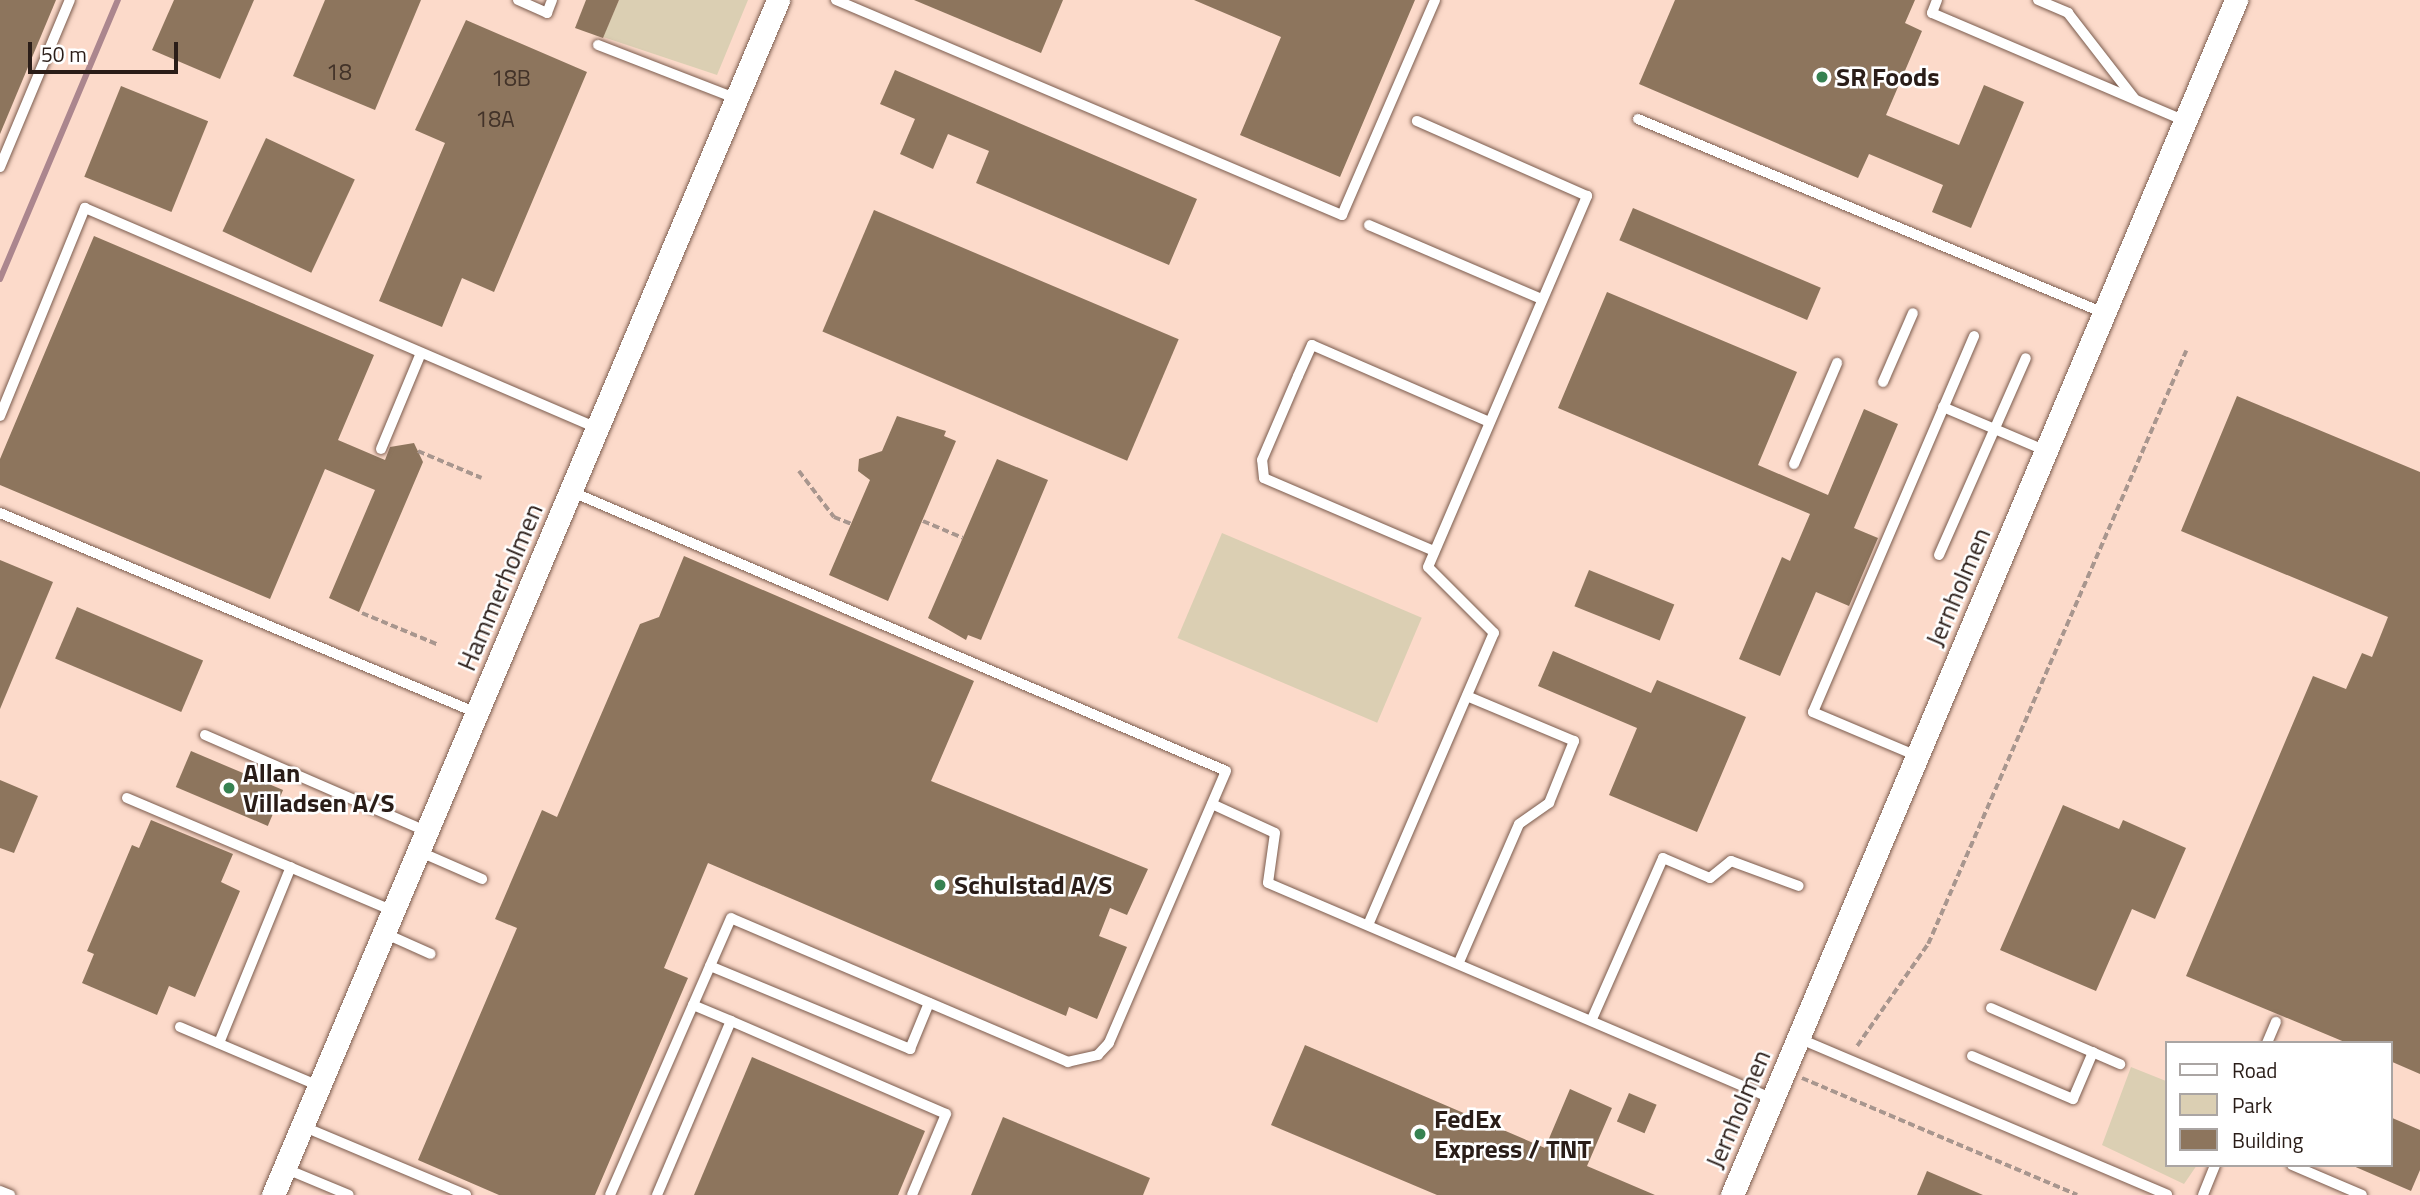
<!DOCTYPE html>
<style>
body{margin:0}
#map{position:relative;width:2420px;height:1195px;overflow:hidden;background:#fee9df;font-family:"Titillium Web",sans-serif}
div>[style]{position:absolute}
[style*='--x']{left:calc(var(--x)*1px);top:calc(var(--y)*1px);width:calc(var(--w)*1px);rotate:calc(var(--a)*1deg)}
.built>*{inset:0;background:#fcdaca}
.green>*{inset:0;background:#dbcfb3;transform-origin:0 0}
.stream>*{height:6px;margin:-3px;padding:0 3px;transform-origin:3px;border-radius:3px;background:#ab868e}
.building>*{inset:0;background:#8d755d;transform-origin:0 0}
.path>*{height:3.5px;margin-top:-1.75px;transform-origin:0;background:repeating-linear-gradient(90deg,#a8968e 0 7px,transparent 0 10.5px)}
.roads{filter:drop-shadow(0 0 2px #7b5c4e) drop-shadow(0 0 2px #7b5c4e)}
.service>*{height:10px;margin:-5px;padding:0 5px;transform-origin:5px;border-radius:5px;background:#fff}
.minor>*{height:23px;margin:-11.5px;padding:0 11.5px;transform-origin:11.5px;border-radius:11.5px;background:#fff}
.dots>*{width:19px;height:19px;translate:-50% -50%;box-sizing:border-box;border:4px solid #fff;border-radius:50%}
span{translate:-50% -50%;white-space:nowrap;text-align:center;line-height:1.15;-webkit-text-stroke:5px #fff;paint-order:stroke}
.number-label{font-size:23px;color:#433329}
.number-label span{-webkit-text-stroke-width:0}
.poi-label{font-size:26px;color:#2a1d18;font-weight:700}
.left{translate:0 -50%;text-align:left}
.street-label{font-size:26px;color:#2a1d18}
.legend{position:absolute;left:2165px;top:1041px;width:228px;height:126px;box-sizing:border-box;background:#fff;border:2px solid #aaa5a3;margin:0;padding:9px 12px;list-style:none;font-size:21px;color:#2a1d18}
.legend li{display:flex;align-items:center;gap:14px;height:35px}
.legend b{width:35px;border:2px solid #aaa5a3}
.scale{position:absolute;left:28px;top:42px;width:150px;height:32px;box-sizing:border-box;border:4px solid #2a1d18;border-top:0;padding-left:9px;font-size:21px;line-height:24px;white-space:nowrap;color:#2a1d18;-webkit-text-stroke:5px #fff;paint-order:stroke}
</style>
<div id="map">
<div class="built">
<i style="clip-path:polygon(evenodd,0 0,2420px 0,2420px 1195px,0 1195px,0 0,2166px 1043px,2390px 1043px,2390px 1165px,2166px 1165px,2166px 1043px)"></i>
</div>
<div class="green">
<i style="clip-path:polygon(619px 0,748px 0,717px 75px,603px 37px)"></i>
<i style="left:1222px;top:533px;width:217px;height:114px;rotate:23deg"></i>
<i style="clip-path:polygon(2131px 1067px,2166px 1081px,2166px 1165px,2197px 1165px,2184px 1184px,2102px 1145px)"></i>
</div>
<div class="stream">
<i style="--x:0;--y:279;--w:303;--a:-67.1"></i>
</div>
<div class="building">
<i style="clip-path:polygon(0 0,56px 0,0 134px)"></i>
<i style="clip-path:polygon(174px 0,254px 0,220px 79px,152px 50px)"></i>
<i style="clip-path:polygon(325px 0,421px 0,375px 110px,293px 76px)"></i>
<i style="clip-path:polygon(586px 0,619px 0,603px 38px,575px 28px)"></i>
<i style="clip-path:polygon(914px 0,1063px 0,1041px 53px)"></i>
<i style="clip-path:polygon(1194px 0,1415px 0,1340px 177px,1240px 135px,1281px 37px)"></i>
<i style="clip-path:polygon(1675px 0,1915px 0,1905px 23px,1922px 31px,1886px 115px,1959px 145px,1984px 85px,2024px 102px,1971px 228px,1932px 212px,1943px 185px,1869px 154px,1858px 178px,1639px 84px)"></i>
<i style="clip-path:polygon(466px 20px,587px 72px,494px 292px,462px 278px,442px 327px,379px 301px,445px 143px,415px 130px)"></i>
<i style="clip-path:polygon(895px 70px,1197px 199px,1169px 265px,976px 183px,989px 151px,948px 134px,933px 169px,900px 154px,915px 119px,880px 104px)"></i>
<i style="left:121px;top:86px;width:94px;height:98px;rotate:22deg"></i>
<i style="left:266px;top:138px;width:98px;height:103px;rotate:25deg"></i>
<i style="left:1633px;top:208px;width:204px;height:35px;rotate:23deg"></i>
<i style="left:874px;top:210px;width:331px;height:132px;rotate:23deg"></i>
<i style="clip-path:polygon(94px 236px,374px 355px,338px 440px,385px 460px,390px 447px,414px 443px,423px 462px,359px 612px,329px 598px,375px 490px,325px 469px,270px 599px,0 485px,0 459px)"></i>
<i style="clip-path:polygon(1607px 292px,1797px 372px,1758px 465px,1828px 495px,1864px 409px,1898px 424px,1854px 528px,1878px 538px,1849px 606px,1816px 592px,1780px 676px,1739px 659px,1782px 557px,1790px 561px,1810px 514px,1558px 408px)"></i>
<i style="clip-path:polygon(2237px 396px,2420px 472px,2420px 1074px,2390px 1061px,2390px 1043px,2347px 1043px,2186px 976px,2313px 676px,2346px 689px,2362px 653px,2372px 657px,2388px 617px,2181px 531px)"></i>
<i style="clip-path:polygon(897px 416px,946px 431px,944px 436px,956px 441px,888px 601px,829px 575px,870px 480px,858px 471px,859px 459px,882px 451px)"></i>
<i style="clip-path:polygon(997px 459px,1048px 480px,981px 640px,968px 635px,966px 640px,928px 618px)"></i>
<i style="clip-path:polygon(684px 556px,974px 681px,931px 781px,1148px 869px,1127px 915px,1110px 908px,1099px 936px,1127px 947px,1097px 1019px,1069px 1007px,1066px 1016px,708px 863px,664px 968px,688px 978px,595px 1195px,499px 1195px,418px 1160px,517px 928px,495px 919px,542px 810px,557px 817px,640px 624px,659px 617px)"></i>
<i style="clip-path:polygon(0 560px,53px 582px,0 709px)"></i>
<i style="left:1589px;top:570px;width:92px;height:39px;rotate:22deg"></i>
<i style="left:77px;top:607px;width:137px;height:56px;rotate:23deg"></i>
<i style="clip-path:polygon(1553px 651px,1651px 693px,1657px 680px,1746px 717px,1697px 832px,1609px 795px,1637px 728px,1538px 686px)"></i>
<i style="left:191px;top:751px;width:100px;height:39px;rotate:23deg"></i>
<i style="clip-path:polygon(0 780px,38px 796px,14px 853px,0 848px)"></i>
<i style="clip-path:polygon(2063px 805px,2119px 829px,2123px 820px,2186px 848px,2155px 919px,2132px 909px,2096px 991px,2000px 950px)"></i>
<i style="clip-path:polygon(151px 820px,233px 854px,221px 882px,240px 891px,195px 997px,169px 986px,157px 1015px,82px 983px,94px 954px,87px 951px,132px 845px,139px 848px)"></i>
<i style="clip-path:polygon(1305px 1045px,1545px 1148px,1570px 1089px,1612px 1108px,1587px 1166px,1655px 1195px,1437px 1195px,1271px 1125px)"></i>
<i style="clip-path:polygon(752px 1057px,925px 1131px,898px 1195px,694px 1195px)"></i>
<i style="left:1629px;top:1093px;width:30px;height:31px;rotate:23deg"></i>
<i style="clip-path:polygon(1003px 1117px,1150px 1178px,1143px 1195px,971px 1195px)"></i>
<i style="clip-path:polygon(2390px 1117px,2420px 1130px,2420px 1170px,2411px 1191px,2351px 1165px,2390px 1165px)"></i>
<i style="clip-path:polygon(1927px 1171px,1983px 1195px,1917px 1195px)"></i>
</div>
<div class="path">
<i style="--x:418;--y:451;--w:69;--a:22.9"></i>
<i style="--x:799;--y:471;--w:58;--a:52.7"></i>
<i style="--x:834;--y:517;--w:18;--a:22"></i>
<i style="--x:923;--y:521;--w:43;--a:23"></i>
<i style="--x:362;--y:613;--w:83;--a:22.6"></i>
<i style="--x:1857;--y:1046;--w:124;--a:-55.2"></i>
<i style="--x:1928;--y:944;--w:647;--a:-66.49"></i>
<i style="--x:1802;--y:1078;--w:299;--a:23"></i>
</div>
<div class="roads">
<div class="service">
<i style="--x:518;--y:0;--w:32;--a:24"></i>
<i style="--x:547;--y:13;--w:14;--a:-69"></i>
<i style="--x:836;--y:0;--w:550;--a:23.02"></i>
<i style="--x:1342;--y:215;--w:234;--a:-66.6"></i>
<i style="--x:1937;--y:0;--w:14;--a:111"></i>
<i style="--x:1932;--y:13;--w:275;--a:23.1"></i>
<i style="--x:2038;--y:0;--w:33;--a:23"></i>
<i style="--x:2068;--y:13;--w:108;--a:52.2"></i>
<i style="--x:598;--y:45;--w:149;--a:21.2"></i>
<i style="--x:1638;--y:119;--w:505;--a:22.6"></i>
<i style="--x:0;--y:167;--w:181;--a:-67.3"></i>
<i style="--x:1369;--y:225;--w:188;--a:23.2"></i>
<i style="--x:1883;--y:382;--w:75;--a:-66.5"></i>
<i style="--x:1943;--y:407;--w:112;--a:23.1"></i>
<i style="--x:0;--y:416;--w:225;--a:-67.8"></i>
<i style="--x:85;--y:208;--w:557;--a:23.25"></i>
<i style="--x:381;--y:449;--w:104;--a:-67.4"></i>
<i style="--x:1794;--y:464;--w:110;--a:-66.9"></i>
<i style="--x:570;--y:491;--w:713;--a:23.11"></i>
<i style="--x:1226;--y:771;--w:296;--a:113.3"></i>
<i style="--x:1109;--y:1043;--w:16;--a:133"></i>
<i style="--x:1098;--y:1055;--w:31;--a:167"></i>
<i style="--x:1068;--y:1062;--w:366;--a:-156.9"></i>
<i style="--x:731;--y:918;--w:302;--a:113.6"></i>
<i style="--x:0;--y:513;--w:517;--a:22.75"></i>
<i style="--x:1434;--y:551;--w:185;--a:-156.8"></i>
<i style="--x:1264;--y:478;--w:18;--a:-96"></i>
<i style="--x:1262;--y:460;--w:91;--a:-66.8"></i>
<i style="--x:1298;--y:376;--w:34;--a:-66"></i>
<i style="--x:1312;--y:345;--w:193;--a:23.5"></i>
<i style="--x:1939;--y:555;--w:215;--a:-66.2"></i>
<i style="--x:205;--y:735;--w:241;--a:23.5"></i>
<i style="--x:1917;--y:756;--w:113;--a:-157.1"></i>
<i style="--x:1813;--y:712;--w:409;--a:-66.8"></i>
<i style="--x:127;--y:798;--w:289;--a:23"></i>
<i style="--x:1212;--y:804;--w:69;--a:24.7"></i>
<i style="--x:1275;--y:833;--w:50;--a:98"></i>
<i style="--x:1268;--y:883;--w:549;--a:23.16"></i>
<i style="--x:418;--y:851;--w:70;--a:23.6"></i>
<i style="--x:1368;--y:925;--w:318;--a:-66.7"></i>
<i style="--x:1494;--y:633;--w:93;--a:-135"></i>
<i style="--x:1428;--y:567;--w:404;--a:-66.8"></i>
<i style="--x:1587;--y:196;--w:186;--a:-156.2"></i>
<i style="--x:384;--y:933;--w:51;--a:24.1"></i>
<i style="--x:1459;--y:962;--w:150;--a:-66.5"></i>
<i style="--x:1519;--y:824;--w:37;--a:-35"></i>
<i style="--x:1549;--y:803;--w:67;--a:-68"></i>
<i style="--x:1574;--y:741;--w:116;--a:-157.2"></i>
<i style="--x:710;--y:966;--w:217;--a:22.5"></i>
<i style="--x:910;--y:1049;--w:50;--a:-67.6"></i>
<i style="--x:693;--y:1005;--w:41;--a:22.8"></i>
<i style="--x:1991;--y:1008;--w:141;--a:23.5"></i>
<i style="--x:1592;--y:1019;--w:176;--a:-66.2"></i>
<i style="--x:1663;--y:858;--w:51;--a:23.1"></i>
<i style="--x:1710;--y:878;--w:27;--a:-39"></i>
<i style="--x:1731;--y:861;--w:72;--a:20.2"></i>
<i style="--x:180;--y:1027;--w:151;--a:23"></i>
<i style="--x:1798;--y:1038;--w:401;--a:23"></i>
<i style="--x:219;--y:1043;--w:190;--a:-67.8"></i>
<i style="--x:2267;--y:1043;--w:23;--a:-67"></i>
<i style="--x:1972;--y:1056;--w:110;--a:23.1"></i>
<i style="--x:2073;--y:1099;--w:51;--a:-66.9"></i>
<i style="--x:302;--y:1126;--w:178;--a:22.8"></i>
<i style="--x:2292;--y:1165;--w:76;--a:23.2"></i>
<i style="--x:284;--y:1168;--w:70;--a:22.6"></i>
<i style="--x:0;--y:1191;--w:11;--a:22"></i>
<i style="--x:657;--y:1195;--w:189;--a:-67"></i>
<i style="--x:731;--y:1021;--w:234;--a:23.4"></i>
<i style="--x:946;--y:1114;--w:88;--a:112.8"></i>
<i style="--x:2203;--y:1195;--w:32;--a:-68"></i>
</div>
<div class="minor">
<i style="--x:273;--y:1195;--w:1297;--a:-67.09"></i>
<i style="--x:1732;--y:1195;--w:1297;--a:-67.13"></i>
</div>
</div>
<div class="dots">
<i style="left:1822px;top:77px;background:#368251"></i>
<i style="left:229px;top:788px;background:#368251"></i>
<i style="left:940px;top:885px;background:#368251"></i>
<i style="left:1420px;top:1134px;background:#368251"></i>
</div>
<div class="number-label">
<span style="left:339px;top:72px">18</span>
<span style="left:511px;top:78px">18B</span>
<span style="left:495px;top:119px">18A</span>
</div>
<div class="poi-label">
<span class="left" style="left:1836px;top:77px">SR Foods</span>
<span class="left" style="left:243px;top:788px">Allan<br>Villadsen A/S</span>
<span class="left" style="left:954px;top:885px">Schulstad A/S</span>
<span class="left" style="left:1434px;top:1134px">FedEx<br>Express / TNT</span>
</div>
<div class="street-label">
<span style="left:500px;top:587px;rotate:-67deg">Hammerholmen</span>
<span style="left:1958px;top:587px;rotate:-67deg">Jernholmen</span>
<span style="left:1738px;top:1109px;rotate:-67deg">Jernholmen</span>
</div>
<ul class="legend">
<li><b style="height:9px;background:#fff"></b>Road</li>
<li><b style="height:19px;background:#dbcfb3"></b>Park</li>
<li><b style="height:19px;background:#8d755d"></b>Building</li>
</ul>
<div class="scale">50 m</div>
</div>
